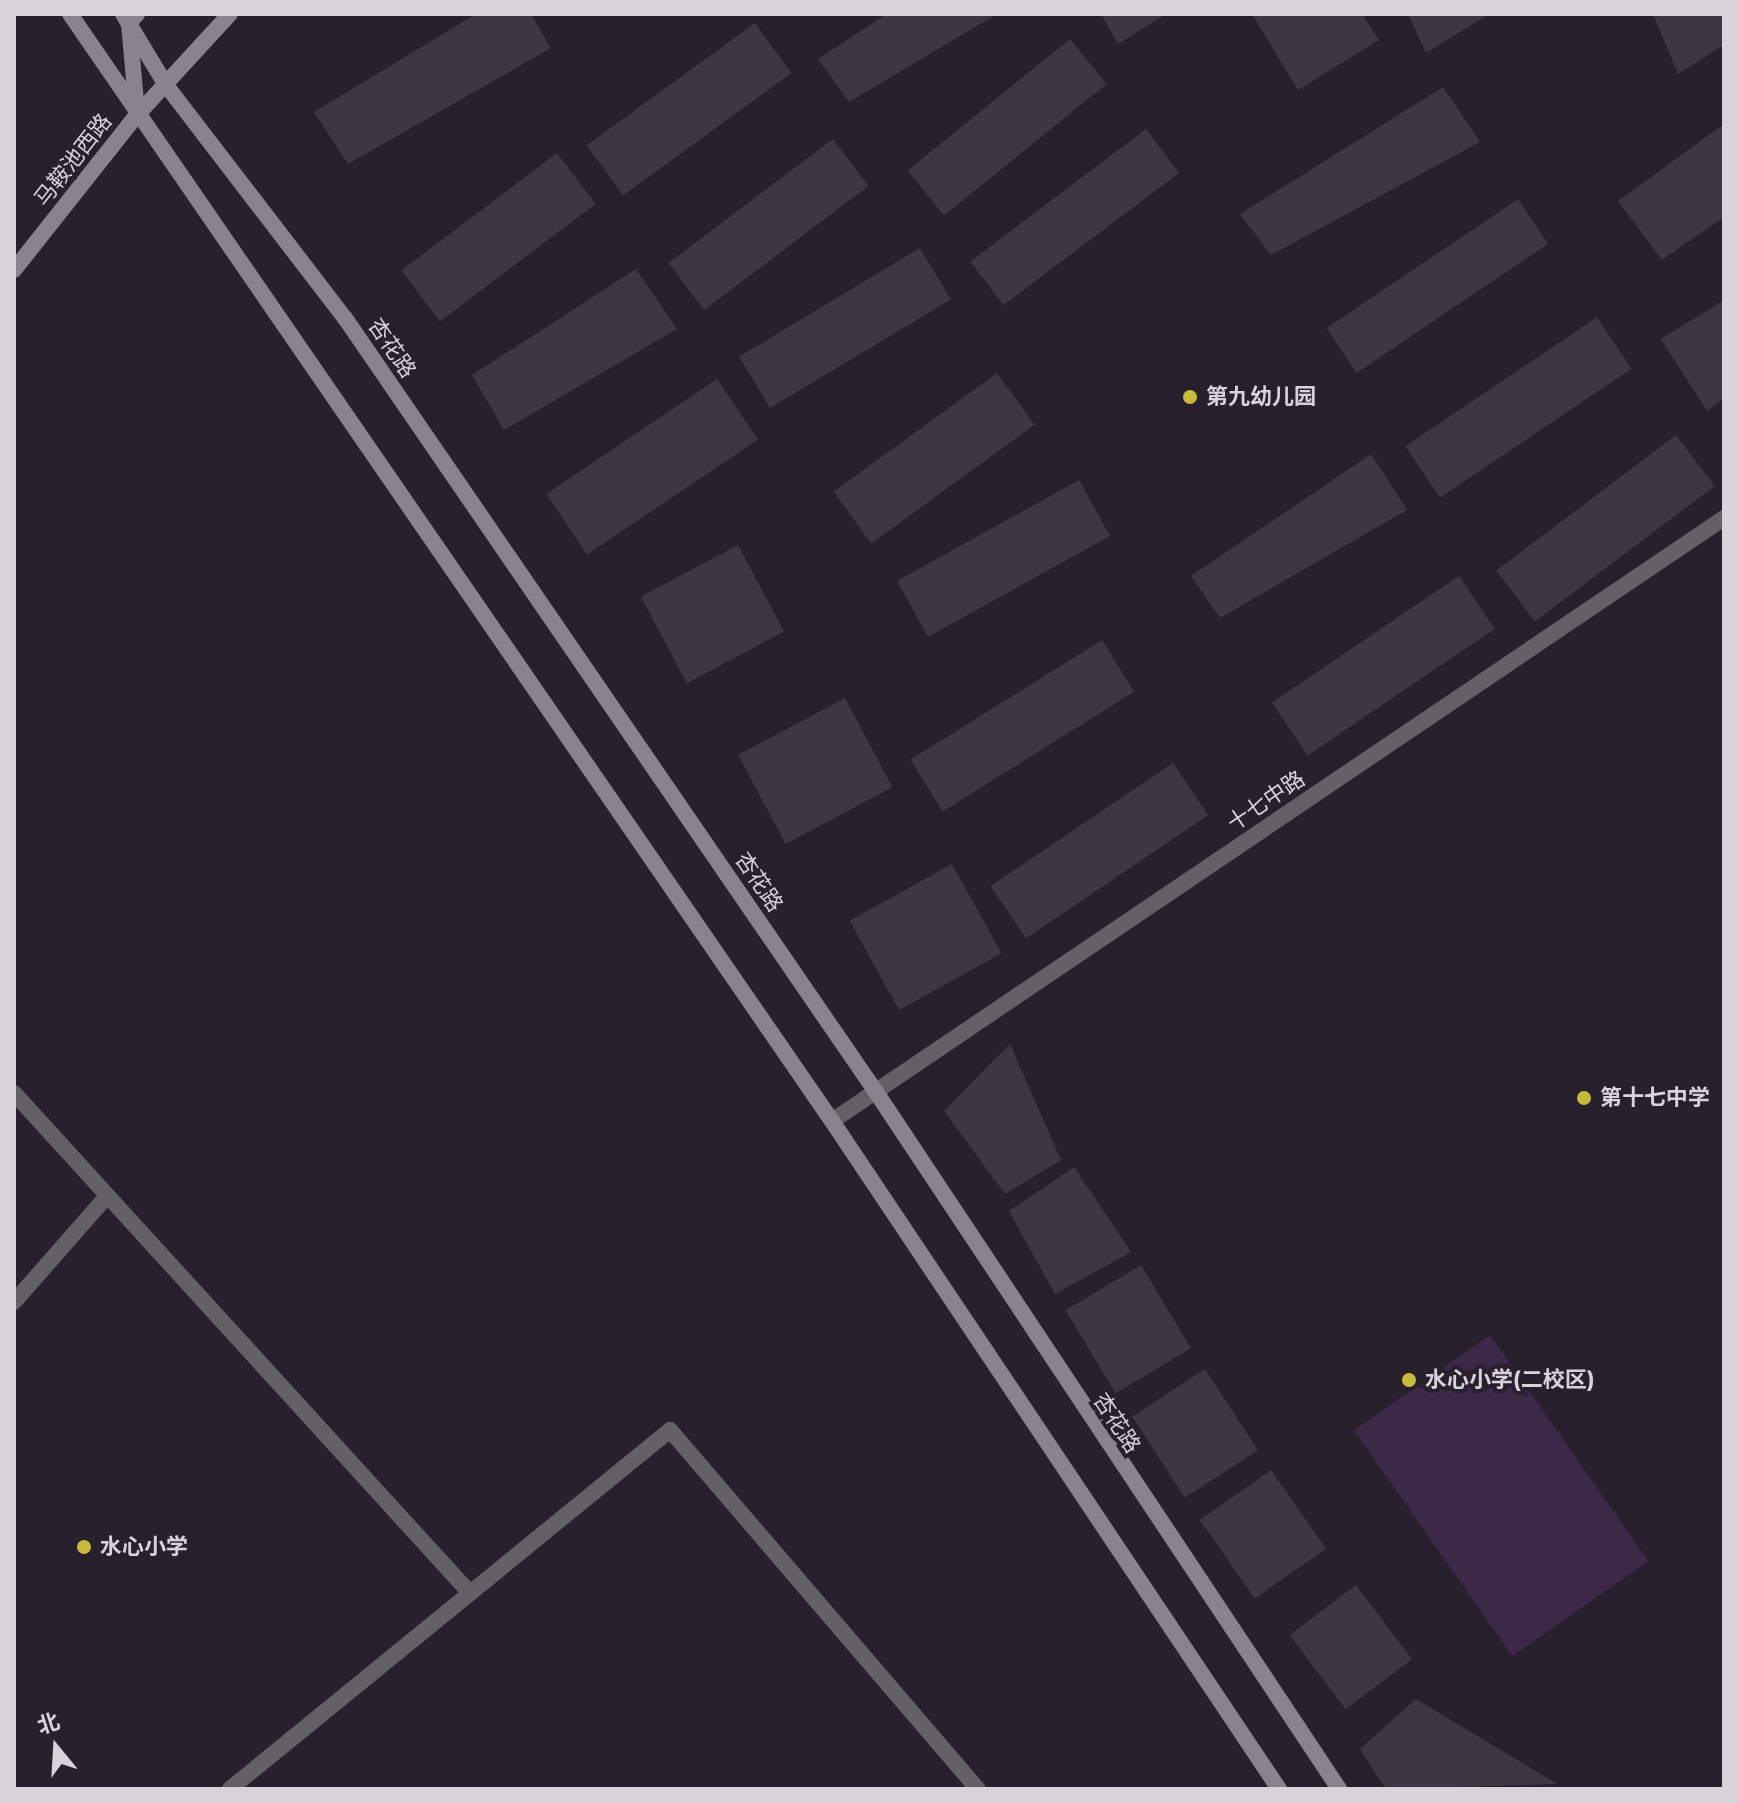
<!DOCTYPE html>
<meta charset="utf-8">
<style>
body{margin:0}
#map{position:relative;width:1738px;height:1803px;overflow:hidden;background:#28202c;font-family:Montserrat,"Noto Sans SC",sans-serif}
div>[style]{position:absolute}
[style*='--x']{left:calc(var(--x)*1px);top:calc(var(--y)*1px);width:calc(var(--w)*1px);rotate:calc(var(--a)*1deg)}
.green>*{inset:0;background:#3d2848;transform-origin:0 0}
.building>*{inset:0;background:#3e3643;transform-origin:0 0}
.minor>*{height:16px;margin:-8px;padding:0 8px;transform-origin:8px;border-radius:8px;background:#646067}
.secondary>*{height:16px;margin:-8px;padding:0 8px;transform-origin:8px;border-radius:8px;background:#89838d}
.dots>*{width:22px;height:22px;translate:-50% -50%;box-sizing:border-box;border:4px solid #28202c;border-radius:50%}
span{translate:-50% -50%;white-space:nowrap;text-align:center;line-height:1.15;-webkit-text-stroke:8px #28202c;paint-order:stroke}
.street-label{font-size:22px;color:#d8d2db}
.poi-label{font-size:22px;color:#d8d2db;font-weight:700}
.left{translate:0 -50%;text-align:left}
.frame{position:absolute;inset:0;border:16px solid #d8d2db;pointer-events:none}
.north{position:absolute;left:16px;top:1707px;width:80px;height:80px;-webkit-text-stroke:6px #28202c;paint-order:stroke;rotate:342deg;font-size:22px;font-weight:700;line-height:32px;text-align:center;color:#d8d2db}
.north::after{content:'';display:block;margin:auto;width:28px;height:36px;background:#d8d2db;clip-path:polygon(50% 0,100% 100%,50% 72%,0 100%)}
</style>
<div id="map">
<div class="green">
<i style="left:1490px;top:1335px;width:276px;height:166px;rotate:55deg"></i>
</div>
<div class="building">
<i style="clip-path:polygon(476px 14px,531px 14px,551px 48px,348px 164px,314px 112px)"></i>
<i style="clip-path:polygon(887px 14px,997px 14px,849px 102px,818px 59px)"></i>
<i style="clip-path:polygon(1101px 14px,1166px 14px,1118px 44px)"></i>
<i style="clip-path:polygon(1252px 14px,1362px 14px,1379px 40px,1298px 90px)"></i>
<i style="clip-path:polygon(1408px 14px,1489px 14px,1426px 53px)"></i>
<i style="clip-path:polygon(1653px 14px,1724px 14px,1724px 45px,1678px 74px)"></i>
<i style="left:755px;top:23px;width:62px;height:208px;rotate:54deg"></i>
<i style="left:1070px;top:39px;width:58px;height:209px;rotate:51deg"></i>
<i style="clip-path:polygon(1443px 87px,1480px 142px,1271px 255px,1240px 214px)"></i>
<i style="clip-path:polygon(1724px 124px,1724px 217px,1662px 260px,1618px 201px)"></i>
<i style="left:1146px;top:129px;width:55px;height:220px;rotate:53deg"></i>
<i style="left:833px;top:139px;width:59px;height:206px;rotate:53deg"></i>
<i style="left:557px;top:153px;width:64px;height:195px;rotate:53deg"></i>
<i style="left:1518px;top:199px;width:54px;height:231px;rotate:56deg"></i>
<i style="left:920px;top:248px;width:60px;height:211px;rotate:59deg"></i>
<i style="clip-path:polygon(636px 269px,677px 329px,504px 430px,472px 375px)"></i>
<i style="clip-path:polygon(1724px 300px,1724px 398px,1707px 411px,1661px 339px)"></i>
<i style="left:1597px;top:317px;width:62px;height:231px;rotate:56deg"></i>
<i style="left:997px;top:373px;width:64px;height:202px;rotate:54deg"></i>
<i style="left:717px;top:379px;width:73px;height:206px;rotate:56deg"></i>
<i style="left:1676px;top:435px;width:64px;height:225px;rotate:53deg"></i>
<i style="clip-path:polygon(1371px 454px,1407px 510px,1220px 618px,1191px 576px)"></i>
<i style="left:1079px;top:480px;width:64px;height:208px;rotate:61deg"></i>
<i style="left:738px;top:545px;width:98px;height:110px;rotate:62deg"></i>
<i style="left:1459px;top:576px;width:64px;height:226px;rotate:56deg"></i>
<i style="left:1102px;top:640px;width:61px;height:226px;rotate:58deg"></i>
<i style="left:845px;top:698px;width:101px;height:121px;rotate:62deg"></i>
<i style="left:1173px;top:763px;width:63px;height:220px;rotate:56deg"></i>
<i style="left:952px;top:864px;width:102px;height:117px;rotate:61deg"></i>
<i style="clip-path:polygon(1010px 1044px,1061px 1160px,1005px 1194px,944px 1111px)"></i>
<i style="clip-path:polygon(1074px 1167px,1131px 1252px,1055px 1294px,1009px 1211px)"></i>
<i style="left:1141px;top:1265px;width:97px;height:88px;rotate:59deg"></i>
<i style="left:1205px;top:1369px;width:97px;height:87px;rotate:57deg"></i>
<i style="left:1271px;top:1470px;width:96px;height:87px;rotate:55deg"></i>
<i style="left:1356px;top:1585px;width:93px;height:83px;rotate:53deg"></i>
<i style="clip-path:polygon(1416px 1699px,1557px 1784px,1386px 1789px,1360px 1749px)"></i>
</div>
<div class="minor">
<i style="--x:14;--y:1093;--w:677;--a:47.64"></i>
<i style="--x:832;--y:1121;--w:1077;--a:-34.06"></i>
<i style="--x:14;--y:1302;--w:141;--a:-48.7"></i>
<i style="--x:230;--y:1789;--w:568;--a:-39.21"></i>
<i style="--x:670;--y:1430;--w:473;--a:49.4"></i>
</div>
<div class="secondary">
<i style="--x:70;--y:14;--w:1344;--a:55.46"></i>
<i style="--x:832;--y:1121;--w:804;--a:56.21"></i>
<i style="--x:123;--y:14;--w:83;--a:58.8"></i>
<i style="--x:166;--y:85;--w:294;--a:52.5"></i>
<i style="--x:345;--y:318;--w:939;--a:55.55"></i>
<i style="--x:876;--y:1092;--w:837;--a:56.4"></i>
<i style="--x:137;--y:113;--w:90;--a:-95.1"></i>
<i style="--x:129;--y:23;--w:12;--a:-48"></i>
<i style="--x:14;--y:270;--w:198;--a:-51.6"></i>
<i style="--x:137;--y:115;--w:137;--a:-47.4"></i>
</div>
<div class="dots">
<i style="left:1190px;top:397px;background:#c7bb3c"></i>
<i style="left:1584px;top:1098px;background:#c7bb3c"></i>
<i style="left:1409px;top:1380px;background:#c7bb3c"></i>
<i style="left:84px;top:1547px;background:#c7bb3c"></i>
</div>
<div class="street-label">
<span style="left:73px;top:160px;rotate:-52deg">马鞍池西路</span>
<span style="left:392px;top:348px;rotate:56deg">杏花路</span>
<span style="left:1266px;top:801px;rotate:-34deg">十七中路</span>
<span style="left:759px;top:882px;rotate:56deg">杏花路</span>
<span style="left:1117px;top:1423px;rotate:57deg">杏花路</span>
</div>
<div class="poi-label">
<span class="left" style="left:1206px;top:397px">第九幼儿园</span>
<span class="left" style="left:1600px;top:1098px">第十七中学</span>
<span class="left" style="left:1425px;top:1380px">水心小学(二校区)</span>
<span class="left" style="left:100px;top:1547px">水心小学</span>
</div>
<div class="frame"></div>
<div class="north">北</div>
</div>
